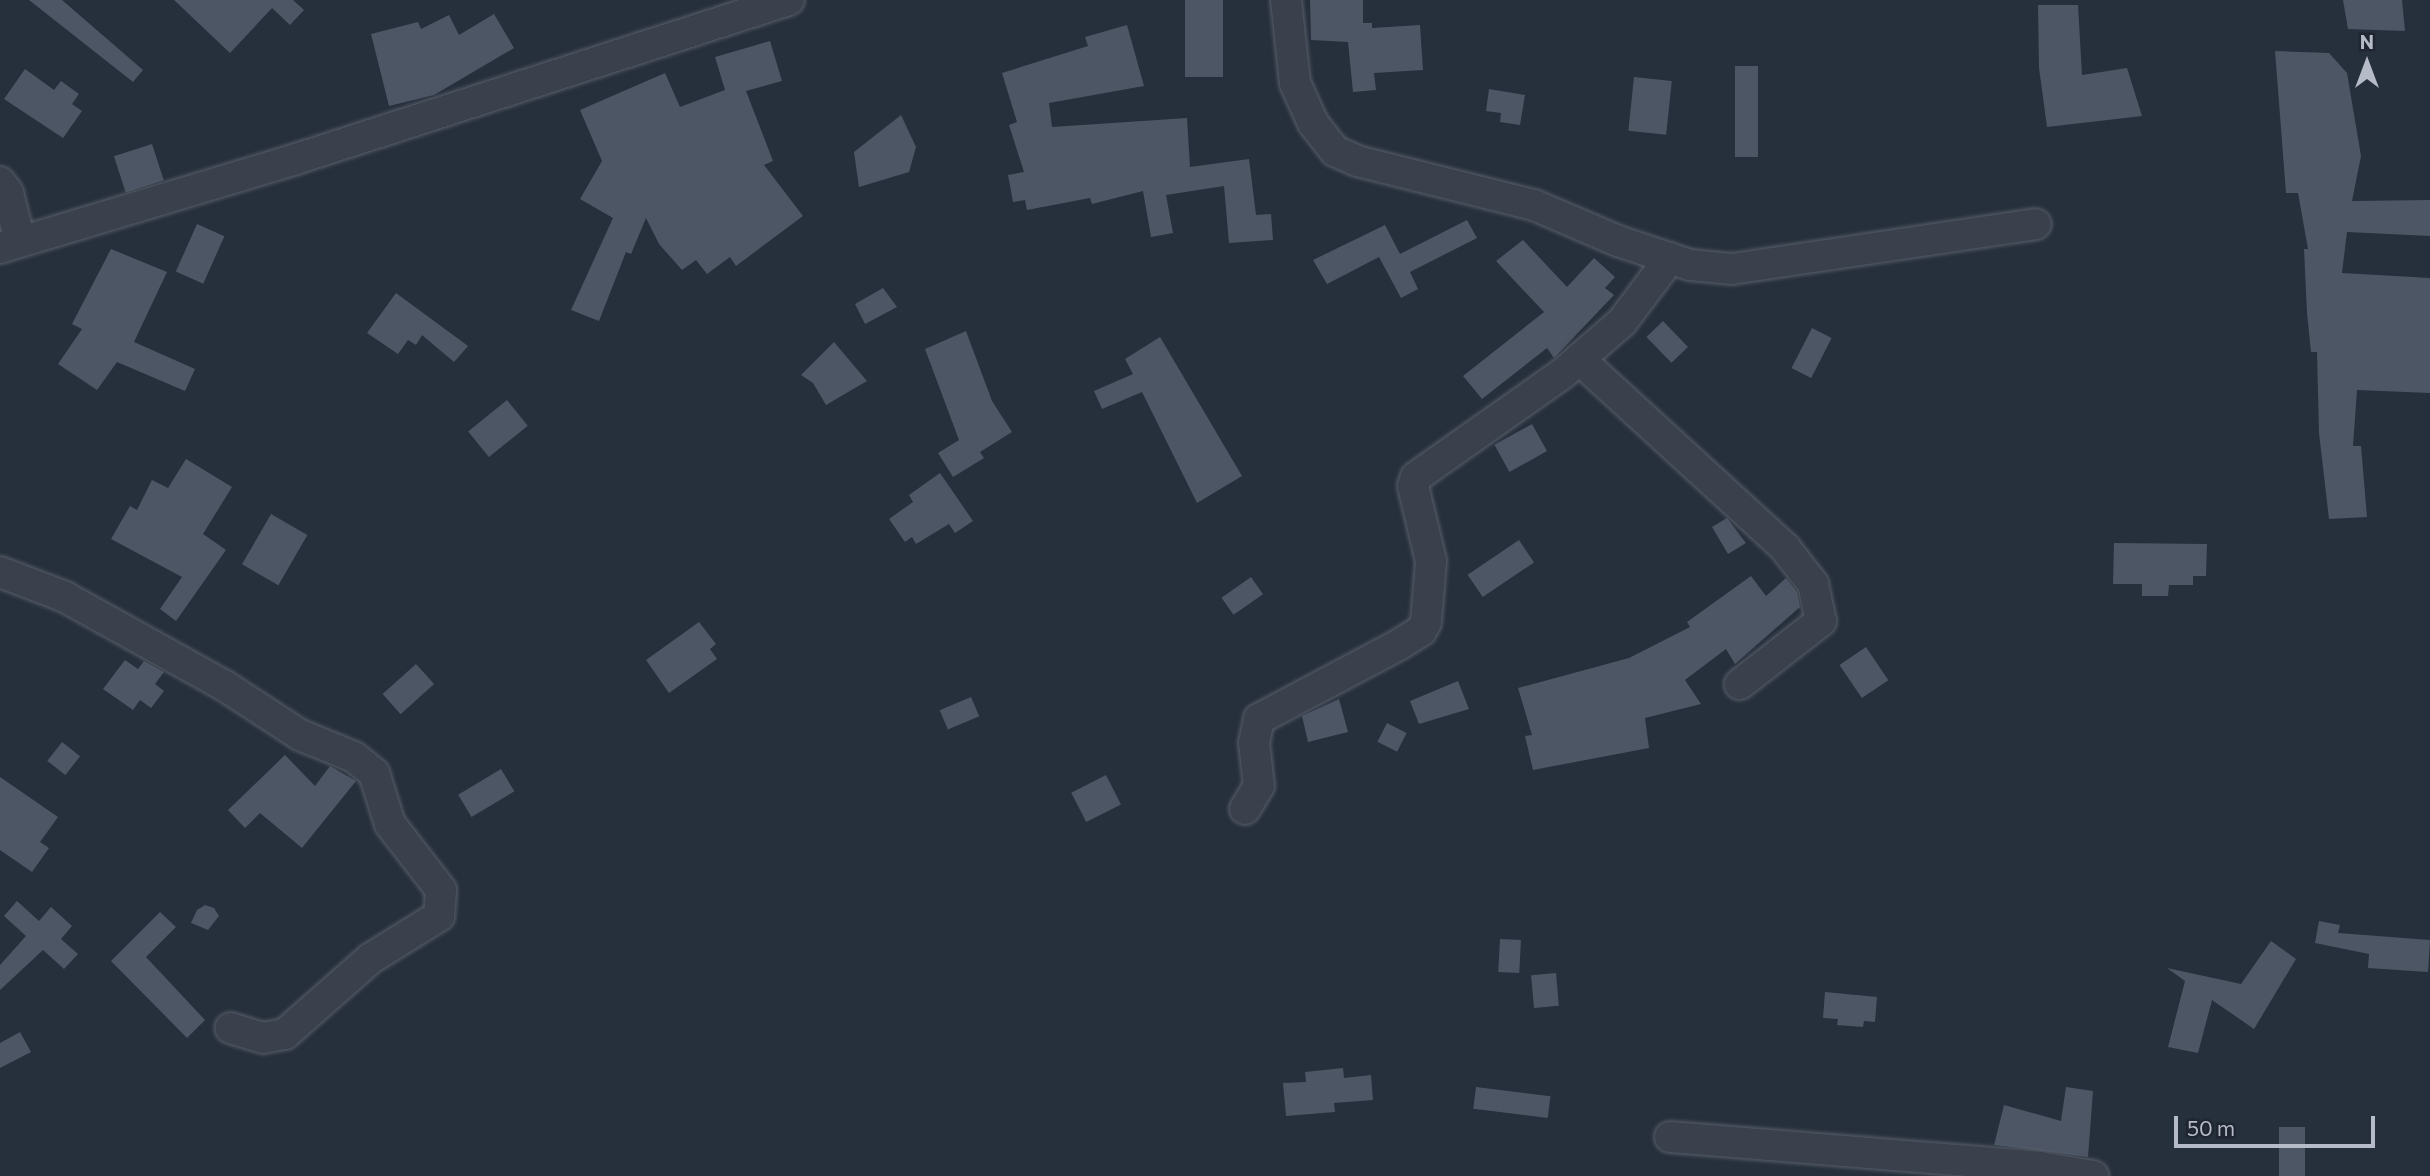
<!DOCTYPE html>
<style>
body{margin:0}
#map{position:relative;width:2430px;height:1176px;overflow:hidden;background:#262f3c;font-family:Commissioner,sans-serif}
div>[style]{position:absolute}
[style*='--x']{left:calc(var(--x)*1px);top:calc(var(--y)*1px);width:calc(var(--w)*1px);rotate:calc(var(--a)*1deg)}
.building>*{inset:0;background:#4d5665;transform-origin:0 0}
.roads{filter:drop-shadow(0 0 2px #585f6a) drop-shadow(0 0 2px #585f6a)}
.minor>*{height:30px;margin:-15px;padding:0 15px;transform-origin:15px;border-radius:15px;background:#3a414c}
span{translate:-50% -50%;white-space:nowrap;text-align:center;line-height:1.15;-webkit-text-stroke:5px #1f2631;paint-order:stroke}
.north{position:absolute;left:2332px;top:28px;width:70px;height:70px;-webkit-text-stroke:5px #1f2631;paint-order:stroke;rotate:0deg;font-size:19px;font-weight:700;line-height:28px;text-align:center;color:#b6bcc7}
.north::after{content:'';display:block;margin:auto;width:24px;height:32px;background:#b6bcc7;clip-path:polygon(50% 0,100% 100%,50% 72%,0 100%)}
.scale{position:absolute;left:2174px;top:1116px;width:201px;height:32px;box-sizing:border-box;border:4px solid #b6bcc7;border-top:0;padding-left:9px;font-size:21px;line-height:24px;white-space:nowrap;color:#b6bcc7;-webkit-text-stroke:5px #1f2631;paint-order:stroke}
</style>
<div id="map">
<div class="building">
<i style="clip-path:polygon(29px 0,62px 0,143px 70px,133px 82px)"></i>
<i style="clip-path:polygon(174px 0,293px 0,304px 10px,290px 25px,272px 8px,230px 53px)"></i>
<i style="left:1185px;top:0;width:38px;height:77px"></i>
<i style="clip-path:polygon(1310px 0,1363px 0,1363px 23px,1372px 23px,1372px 28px,1420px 25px,1423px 70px,1374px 73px,1376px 90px,1353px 92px,1348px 42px,1311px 40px)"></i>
<i style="clip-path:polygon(2343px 0,2402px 0,2405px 31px,2348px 29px)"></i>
<i style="clip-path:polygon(2038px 5px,2078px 5px,2082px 75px,2127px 68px,2142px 116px,2047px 127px,2039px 68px)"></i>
<i style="clip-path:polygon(494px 14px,514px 48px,434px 95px,389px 106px,371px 34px,418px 22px,421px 29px,449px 15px,459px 35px)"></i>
<i style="clip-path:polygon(1127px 25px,1144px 86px,1049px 103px,1052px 127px,1187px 118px,1190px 167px,1249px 159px,1256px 215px,1271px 214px,1273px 240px,1229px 243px,1224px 186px,1166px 195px,1173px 233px,1151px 237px,1143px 191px,1092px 204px,1090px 198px,1027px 210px,1025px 200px,1013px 202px,1008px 175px,1024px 172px,1009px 125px,1017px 122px,1002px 73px,1088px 46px,1085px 37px)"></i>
<i style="clip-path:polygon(770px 41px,782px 81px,746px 91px,773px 161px,764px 165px,803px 216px,736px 266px,730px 257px,707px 274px,696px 260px,682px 270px,659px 244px,646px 218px,631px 254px,626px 252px,599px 321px,571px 310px,613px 218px,580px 199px,602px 161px,580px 110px,665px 73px,680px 107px,725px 90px,715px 57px)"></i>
<i style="clip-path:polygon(2275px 51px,2329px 53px,2347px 73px,2361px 156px,2352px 201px,2430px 200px,2430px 236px,2347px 232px,2342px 273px,2430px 278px,2430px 393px,2357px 390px,2353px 446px,2361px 446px,2367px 517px,2329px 519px,2319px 433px,2317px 352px,2311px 352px,2307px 313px,2304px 249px,2308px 249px,2298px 193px,2286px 193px)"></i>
<i style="left:1758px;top:66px;width:91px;height:23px;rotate:90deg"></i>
<i style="clip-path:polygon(25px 69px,54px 90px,61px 81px,79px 94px,72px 104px,82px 111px,63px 138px,4px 99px)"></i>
<i style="left:1634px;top:77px;width:38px;height:54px;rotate:6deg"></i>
<i style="clip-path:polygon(1489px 89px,1525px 95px,1520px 125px,1500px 122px,1501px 113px,1486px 111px)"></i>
<i style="clip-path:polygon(901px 115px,916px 147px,909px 172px,859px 187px,854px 152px)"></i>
<i style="left:152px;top:144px;width:38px;height:40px;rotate:72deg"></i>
<i style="clip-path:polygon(1467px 220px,1477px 238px,1410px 272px,1418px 289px,1401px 298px,1379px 257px,1327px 284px,1313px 260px,1385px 225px,1400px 254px)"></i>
<i style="left:197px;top:224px;width:30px;height:52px;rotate:24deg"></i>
<i style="clip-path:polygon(1523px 240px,1567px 287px,1594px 258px,1615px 277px,1605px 288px,1614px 295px,1554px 358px,1547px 348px,1482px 399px,1463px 376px,1544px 312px,1496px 261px)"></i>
<i style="clip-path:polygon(111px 249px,167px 272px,134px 342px,195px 369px,185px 391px,117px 362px,97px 390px,58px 364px,82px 329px,72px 324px)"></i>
<i style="clip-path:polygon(883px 288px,897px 307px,865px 324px,855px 304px)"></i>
<i style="clip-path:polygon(396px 293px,468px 346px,454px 362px,422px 335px,416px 345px,408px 340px,398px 354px,367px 333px)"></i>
<i style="left:1663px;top:321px;width:36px;height:23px;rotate:46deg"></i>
<i style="left:1812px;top:328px;width:22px;height:45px;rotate:27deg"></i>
<i style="clip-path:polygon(966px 331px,992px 401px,1012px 432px,980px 452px,984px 458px,953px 477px,938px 453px,959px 440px,925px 349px)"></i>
<i style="clip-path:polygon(1160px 337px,1242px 476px,1197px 503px,1142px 392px,1102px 409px,1094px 391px,1133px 374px,1125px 359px)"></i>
<i style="clip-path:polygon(834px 342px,867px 381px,826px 405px,813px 383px,801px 375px)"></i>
<i style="left:507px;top:400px;width:33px;height:50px;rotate:51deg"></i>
<i style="left:1532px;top:424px;width:31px;height:43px;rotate:61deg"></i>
<i style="clip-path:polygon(186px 459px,232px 487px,203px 534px,226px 550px,176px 621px,160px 609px,182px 577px,111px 539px,130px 506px,137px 510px,152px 480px,168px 488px)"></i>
<i style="clip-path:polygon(940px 473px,973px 521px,955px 533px,949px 524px,916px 544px,912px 537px,905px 542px,889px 519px,913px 502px,909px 495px)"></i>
<i style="left:271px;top:514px;width:42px;height:58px;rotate:30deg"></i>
<i style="clip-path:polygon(1727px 518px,1746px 543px,1728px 554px,1712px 527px)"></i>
<i style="left:1519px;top:540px;width:27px;height:62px;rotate:56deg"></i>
<i style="clip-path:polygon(2114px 543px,2207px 544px,2206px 576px,2193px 576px,2193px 585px,2169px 585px,2168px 596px,2142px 596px,2142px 584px,2113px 584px)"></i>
<i style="clip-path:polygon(1751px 576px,1766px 596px,1786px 578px,1797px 592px,1800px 607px,1735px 664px,1726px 649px,1685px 680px,1701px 704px,1645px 718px,1649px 748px,1533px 770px,1525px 736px,1532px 735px,1518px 688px,1629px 658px,1690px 627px,1687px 622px)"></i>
<i style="left:1251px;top:577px;width:21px;height:36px;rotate:55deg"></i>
<i style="clip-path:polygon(699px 622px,716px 644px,710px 649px,717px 659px,669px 693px,646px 660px)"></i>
<i style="left:1866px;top:647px;width:40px;height:32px;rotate:56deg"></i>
<i style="clip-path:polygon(125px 660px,138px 669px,144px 661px,164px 672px,155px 684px,164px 691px,151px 708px,140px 700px,133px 710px,103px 689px)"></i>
<i style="left:416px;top:664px;width:27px;height:45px;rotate:48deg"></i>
<i style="clip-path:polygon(1458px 681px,1469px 709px,1419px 724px,1410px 701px)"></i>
<i style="left:971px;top:697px;width:21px;height:34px;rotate:67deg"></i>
<i style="clip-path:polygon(1339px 699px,1348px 732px,1308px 742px,1302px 716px)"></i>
<i style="left:1387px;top:723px;width:22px;height:21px;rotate:27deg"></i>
<i style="left:62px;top:742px;width:23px;height:24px;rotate:38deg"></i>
<i style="clip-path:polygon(285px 755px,315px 786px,330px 766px,356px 781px,302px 848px,260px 813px,245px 828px,228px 810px)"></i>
<i style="left:501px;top:769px;width:26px;height:50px;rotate:59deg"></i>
<i style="left:1106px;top:775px;width:33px;height:39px;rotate:63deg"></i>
<i style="clip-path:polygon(0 777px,58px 817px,40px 842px,49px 848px,32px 872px,0 850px)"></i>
<i style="clip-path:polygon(17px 901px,39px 921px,51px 907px,72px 926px,61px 939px,78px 954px,64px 969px,43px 950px,0 990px,0 965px,26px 936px,4px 916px)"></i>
<i style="clip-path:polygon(205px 905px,214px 908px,219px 916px,208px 930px,191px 923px,197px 910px)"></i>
<i style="clip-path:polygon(160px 912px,176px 927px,146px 957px,205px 1020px,187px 1038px,111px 961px)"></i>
<i style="clip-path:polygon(2319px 921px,2340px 925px,2338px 933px,2430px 940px,2428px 972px,2368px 968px,2369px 954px,2315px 943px)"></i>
<i style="left:1500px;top:939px;width:21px;height:33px;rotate:3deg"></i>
<i style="clip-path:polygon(2271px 941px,2296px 959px,2254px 1029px,2212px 1000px,2198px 1053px,2168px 1047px,2185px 981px,2167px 968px,2241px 984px)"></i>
<i style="left:1556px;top:973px;width:33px;height:25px;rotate:85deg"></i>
<i style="clip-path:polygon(1825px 992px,1877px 997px,1875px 1022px,1864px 1021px,1863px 1027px,1837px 1025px,1838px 1019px,1823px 1018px)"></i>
<i style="clip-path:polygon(20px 1032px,31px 1052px,0 1068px,0 1043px)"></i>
<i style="clip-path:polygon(1343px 1068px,1344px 1078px,1371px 1075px,1373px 1100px,1334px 1103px,1335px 1112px,1286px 1116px,1283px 1083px,1306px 1082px,1305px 1072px)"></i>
<i style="left:1476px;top:1087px;width:75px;height:22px;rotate:7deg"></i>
<i style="clip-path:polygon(2066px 1087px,2093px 1091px,2088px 1157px,1994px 1145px,2004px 1105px,2061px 1121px)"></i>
<i style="left:2279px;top:1127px;width:26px;height:49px"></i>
</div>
<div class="roads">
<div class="minor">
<i style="--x:1286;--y:0;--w:83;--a:83.8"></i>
<i style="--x:1295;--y:83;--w:44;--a:65.8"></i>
<i style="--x:1313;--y:123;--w:36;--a:52"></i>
<i style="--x:1335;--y:151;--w:24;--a:24"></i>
<i style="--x:1357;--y:161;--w:182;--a:14"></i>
<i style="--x:1534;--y:205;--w:91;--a:23.2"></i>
<i style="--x:1618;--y:241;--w:76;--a:18.4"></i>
<i style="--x:1690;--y:265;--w:42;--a:5.4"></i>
<i style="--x:1732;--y:269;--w:307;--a:-8.4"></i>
<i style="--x:0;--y:182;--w:14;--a:54"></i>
<i style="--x:8;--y:193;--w:49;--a:76"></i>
<i style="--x:0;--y:248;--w:309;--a:-16.7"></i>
<i style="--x:296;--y:159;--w:518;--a:-17.88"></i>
<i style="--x:1579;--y:359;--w:280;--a:42.5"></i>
<i style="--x:1785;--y:548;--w:46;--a:52.1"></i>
<i style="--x:1813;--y:584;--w:38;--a:78"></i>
<i style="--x:1821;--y:621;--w:103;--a:142.1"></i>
<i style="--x:0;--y:572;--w:70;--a:21"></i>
<i style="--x:65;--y:597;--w:183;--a:29.1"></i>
<i style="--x:225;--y:686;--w:90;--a:33.2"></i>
<i style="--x:300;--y:735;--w:58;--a:22.2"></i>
<i style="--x:354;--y:757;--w:26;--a:39"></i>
<i style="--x:374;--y:773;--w:53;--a:72.6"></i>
<i style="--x:390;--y:824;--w:83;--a:52.3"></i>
<i style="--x:441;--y:890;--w:26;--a:94"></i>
<i style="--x:439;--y:916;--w:81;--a:148.1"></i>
<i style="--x:370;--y:959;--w:113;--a:138.6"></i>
<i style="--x:285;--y:1034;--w:22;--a:170"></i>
<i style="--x:263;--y:1038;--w:34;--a:-163"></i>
<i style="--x:1245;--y:809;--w:27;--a:-59"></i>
<i style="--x:1259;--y:786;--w:43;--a:-96.6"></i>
<i style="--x:1254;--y:743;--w:25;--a:-78"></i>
<i style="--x:1259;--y:719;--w:160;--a:-28"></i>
<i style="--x:1400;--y:644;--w:25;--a:-32"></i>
<i style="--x:1421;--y:631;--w:10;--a:-61"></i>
<i style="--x:1426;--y:622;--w:61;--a:-85.3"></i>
<i style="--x:1431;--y:561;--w:77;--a:-103.5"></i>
<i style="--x:1413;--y:486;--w:9;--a:-72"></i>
<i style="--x:1416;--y:477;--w:179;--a:-35.2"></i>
<i style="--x:1562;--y:374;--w:79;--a:-40.9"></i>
<i style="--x:1622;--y:322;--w:80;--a:-53.1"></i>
<i style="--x:1670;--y:1137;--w:371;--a:4.6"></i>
<i style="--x:2040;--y:1167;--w:54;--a:9.6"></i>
</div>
</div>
<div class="north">N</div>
<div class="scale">50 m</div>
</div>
